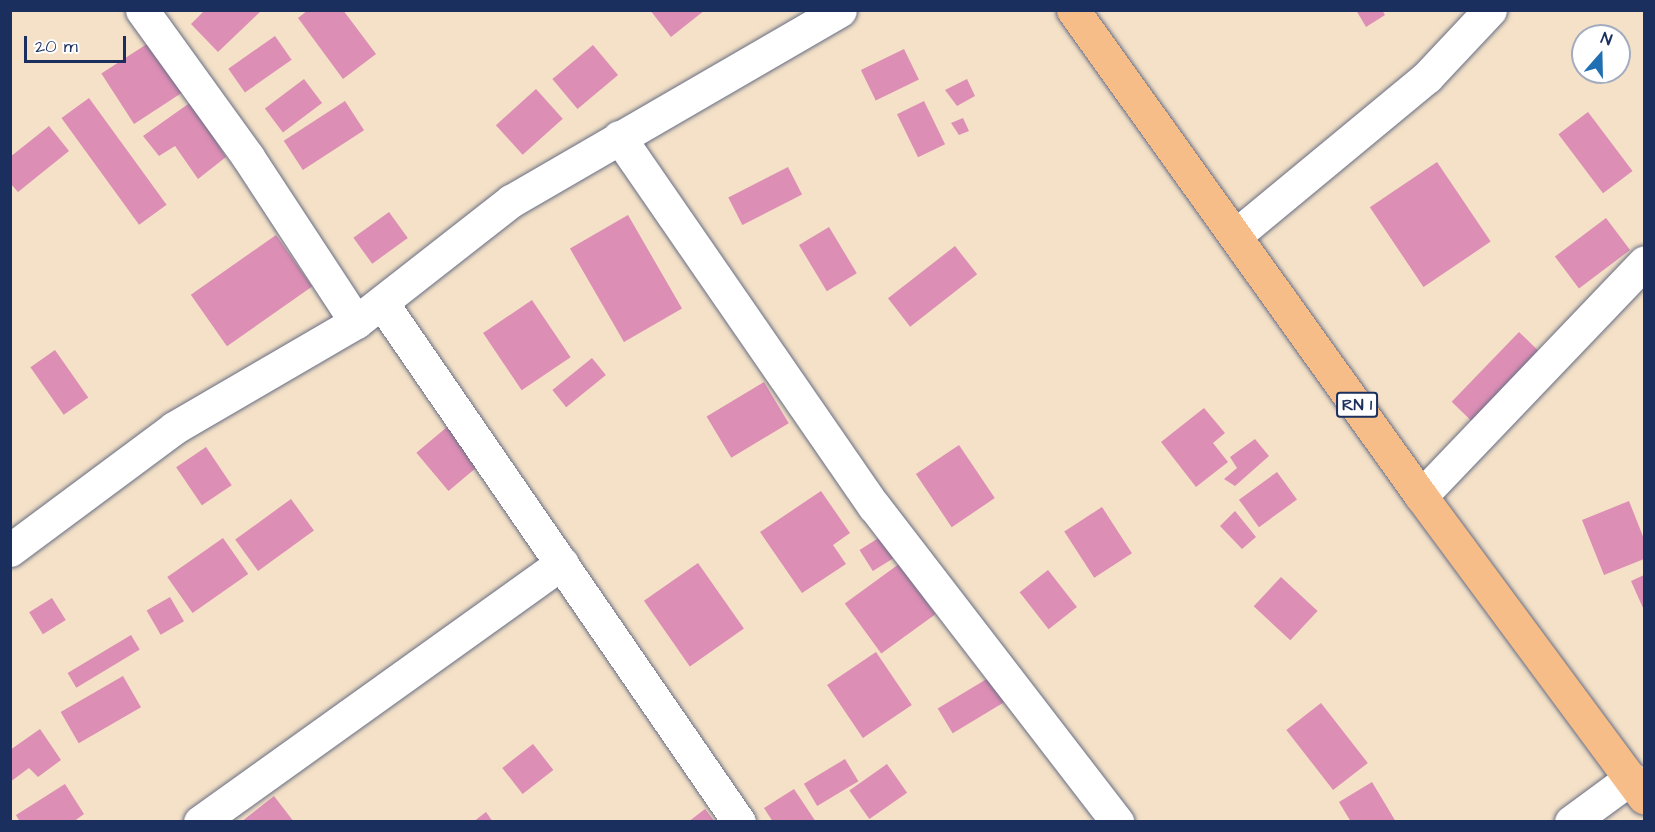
<!DOCTYPE html>
<style>
body{margin:0}
#map{position:relative;width:1655px;height:832px;overflow:hidden;background:#f4e1c7;font-family:"Architects Daughter",sans-serif}
div>[style]{position:absolute}
[style*='--x']{left:calc(var(--x)*1px);top:calc(var(--y)*1px);width:calc(var(--w)*1px);rotate:calc(var(--a)*1deg)}
.building>*{inset:0;background:#dd8eb5;transform-origin:0 0}
.roads{filter:drop-shadow(0 0 2px #676d83) drop-shadow(0 0 2px #676d83)}
.minor>*{height:33px;margin:-16.5px;padding:0 16.5px;transform-origin:16.5px;border-radius:16.5px;background:#fff}
.major>*{height:33px;margin:-16.5px;padding:0 16.5px;transform-origin:16.5px;border-radius:16.5px;background:#f7bd88}
span{translate:-50% -50%;white-space:nowrap;text-align:center;line-height:1.15;-webkit-text-stroke:4.5px #fff;paint-order:stroke}
.shield-label span{padding:2px 4px;background:#fff;border:2px solid;border-radius:4px;-webkit-text-stroke-width:0}
.shield-label{font-size:16px;color:#1b2f5e;font-weight:700}
.frame{position:absolute;inset:0;border:12px solid #1b2f5e;pointer-events:none}
.north{position:absolute;left:1571px;top:24px;width:60px;height:60px;box-sizing:border-box;background:#fff;border:2px solid #a4acbf;border-radius:50%;rotate:20deg;font-size:16px;font-weight:700;line-height:24px;text-align:center;color:#1b2f5e}
.north::after{content:'';display:block;margin:auto;width:21px;height:27px;background:#1f6fb2;clip-path:polygon(50% 0,100% 100%,50% 72%,0 100%)}
.scale{position:absolute;left:24px;top:36px;width:102px;height:27px;box-sizing:border-box;border:3px solid #1b2f5e;border-top:0;padding-left:8px;font-size:18px;line-height:21px;white-space:nowrap;color:#1b2f5e;-webkit-text-stroke:4px #fff;paint-order:stroke}
</style>
<div id="map">
<div class="building">
<i style="clip-path:polygon(205px 10px,262px 10px,218px 52px,191px 24px)"></i>
<i style="clip-path:polygon(308px 10px,343px 10px,376px 54px,343px 79px,298px 18px)"></i>
<i style="clip-path:polygon(650px 10px,705px 10px,671px 37px)"></i>
<i style="clip-path:polygon(1356px 10px,1382px 10px,1385px 15px,1366px 27px)"></i>
<i style="left:275px;top:36px;width:29px;height:57px;rotate:55deg"></i>
<i style="left:150px;top:42px;width:60px;height:58px;rotate:57deg"></i>
<i style="left:593px;top:45px;width:39px;height:53px;rotate:50deg"></i>
<i style="left:904px;top:49px;width:34px;height:48px;rotate:64deg"></i>
<i style="left:304px;top:79px;width:30px;height:49px;rotate:53deg"></i>
<i style="clip-path:polygon(967px 79px,975px 96px,957px 106px,945px 90px)"></i>
<i style="left:536px;top:89px;width:40px;height:54px;rotate:48deg"></i>
<i style="left:89px;top:98px;width:132px;height:34px;rotate:54deg"></i>
<i style="left:345px;top:101px;width:35px;height:73px;rotate:57deg"></i>
<i style="left:924px;top:101px;width:48px;height:30px;rotate:64deg"></i>
<i style="clip-path:polygon(191px 102px,226px 157px,198px 179px,175px 146px,159px 156px,143px 136px)"></i>
<i style="left:1588px;top:112px;width:74px;height:37px;rotate:53deg"></i>
<i style="clip-path:polygon(963px 118px,969px 131px,959px 135px,951px 123px)"></i>
<i style="clip-path:polygon(49px 126px,69px 151px,18px 192px,10px 183px,10px 157px)"></i>
<i style="left:1437px;top:162px;width:96px;height:81px;rotate:56deg"></i>
<i style="left:788px;top:167px;width:31px;height:67px;rotate:63deg"></i>
<i style="left:389px;top:212px;width:32px;height:44px;rotate:54deg"></i>
<i style="left:628px;top:215px;width:108px;height:67px;rotate:60deg"></i>
<i style="left:1606px;top:218px;width:40px;height:64px;rotate:53deg"></i>
<i style="left:829px;top:227px;width:54px;height:35px;rotate:59deg"></i>
<i style="left:276px;top:235px;width:63px;height:104px;rotate:55deg"></i>
<i style="left:955px;top:246px;width:36px;height:85px;rotate:52deg"></i>
<i style="left:532px;top:300px;width:69px;height:59px;rotate:56deg"></i>
<i style="left:1519px;top:332px;width:32px;height:97px;rotate:44deg"></i>
<i style="left:55px;top:350px;width:58px;height:30px;rotate:55deg"></i>
<i style="left:592px;top:358px;width:22px;height:51px;rotate:51deg"></i>
<i style="left:764px;top:382px;width:48px;height:67px;rotate:59deg"></i>
<i style="clip-path:polygon(1204px 408px,1225px 433px,1213px 443px,1228px 462px,1196px 487px,1161px 442px)"></i>
<i style="left:447px;top:427px;width:50px;height:40px;rotate:50deg"></i>
<i style="clip-path:polygon(1255px 439px,1269px 456px,1235px 486px,1224px 479px,1237px 468px,1230px 457px)"></i>
<i style="left:959px;top:445px;width:64px;height:52px;rotate:56deg"></i>
<i style="left:206px;top:447px;width:46px;height:36px;rotate:56deg"></i>
<i style="left:1277px;top:472px;width:34px;height:47px;rotate:54deg"></i>
<i style="clip-path:polygon(821px 491px,850px 533px,833px 545px,846px 564px,802px 593px,760px 532px)"></i>
<i style="left:291px;top:499px;width:39px;height:69px;rotate:54deg"></i>
<i style="clip-path:polygon(1629px 501px,1644px 539px,1644px 559px,1604px 575px,1582px 520px)"></i>
<i style="left:1102px;top:507px;width:55px;height:45px;rotate:57deg"></i>
<i style="clip-path:polygon(1235px 511px,1256px 537px,1242px 549px,1220px 526px)"></i>
<i style="left:885px;top:534px;width:25px;height:30px;rotate:58deg"></i>
<i style="left:223px;top:538px;width:44px;height:68px;rotate:55deg"></i>
<i style="left:698px;top:563px;width:80px;height:66px;rotate:55deg"></i>
<i style="left:899px;top:564px;width:62px;height:67px;rotate:54deg"></i>
<i style="left:1048px;top:570px;width:47px;height:36px;rotate:52deg"></i>
<i style="clip-path:polygon(1644px 575px,1644px 607px,1643px 608px,1631px 581px)"></i>
<i style="left:1281px;top:577px;width:50px;height:40px;rotate:43deg"></i>
<i style="left:170px;top:597px;width:28px;height:27px;rotate:60deg"></i>
<i style="left:52px;top:598px;width:26px;height:27px;rotate:58deg"></i>
<i style="left:131px;top:635px;width:17px;height:74px;rotate:59deg"></i>
<i style="left:876px;top:652px;width:64px;height:59px;rotate:56deg"></i>
<i style="left:123px;top:676px;width:36px;height:72px;rotate:60deg"></i>
<i style="left:990px;top:677px;width:29px;height:61px;rotate:59deg"></i>
<i style="left:1321px;top:703px;width:76px;height:44px;rotate:52deg"></i>
<i style="clip-path:polygon(40px 729px,61px 760px,38px 777px,29px 768px,10px 782px,10px 750px)"></i>
<i style="left:533px;top:744px;width:33px;height:39px;rotate:52deg"></i>
<i style="left:845px;top:759px;width:26px;height:48px;rotate:59deg"></i>
<i style="left:887px;top:764px;width:35px;height:46px;rotate:55deg"></i>
<i style="clip-path:polygon(1372px 782px,1396px 822px,1351px 822px,1339px 802px)"></i>
<i style="clip-path:polygon(65px 784px,84px 814px,73px 822px,20px 822px,16px 815px)"></i>
<i style="clip-path:polygon(794px 789px,816px 822px,773px 822px,764px 808px)"></i>
<i style="clip-path:polygon(274px 796px,294px 822px,241px 822px)"></i>
<i style="clip-path:polygon(705px 809px,715px 822px,688px 822px)"></i>
<i style="clip-path:polygon(486px 812px,493px 822px,473px 822px)"></i>
</div>
<div class="roads">
<div class="minor">
<i style="--x:142;--y:10;--w:181;--a:54.2"></i>
<i style="--x:248;--y:157;--w:197;--a:56.8"></i>
<i style="--x:619;--y:137;--w:449;--a:55.4"></i>
<i style="--x:874;--y:506;--w:399;--a:52.4"></i>
<i style="--x:1236;--y:235;--w:248;--a:-39.6"></i>
<i style="--x:1427;--y:77;--w:92;--a:-46.8"></i>
<i style="--x:382;--y:303;--w:630;--a:55.48"></i>
<i style="--x:1421;--y:496;--w:323;--a:-46.3"></i>
<i style="--x:10;--y:550;--w:204;--a:-36.6"></i>
<i style="--x:174;--y:428;--w:211;--a:-30.2"></i>
<i style="--x:356;--y:322;--w:197;--a:-38"></i>
<i style="--x:511;--y:201;--w:380;--a:-30.1"></i>
<i style="--x:200;--y:822;--w:445;--a:-35.6"></i>
<i style="--x:1571;--y:822;--w:74;--a:-36.3"></i>
</div>
<div class="major">
<i style="--x:1073;--y:10;--w:598;--a:54.4"></i>
<i style="--x:1421;--y:496;--w:375;--a:53.5"></i>
</div>
</div>
<div class="shield-label">
<span style="left:1357px;top:405px">RN 1</span>
</div>
<div class="frame"></div>
<div class="north">N</div>
<div class="scale">20 m</div>
</div>
